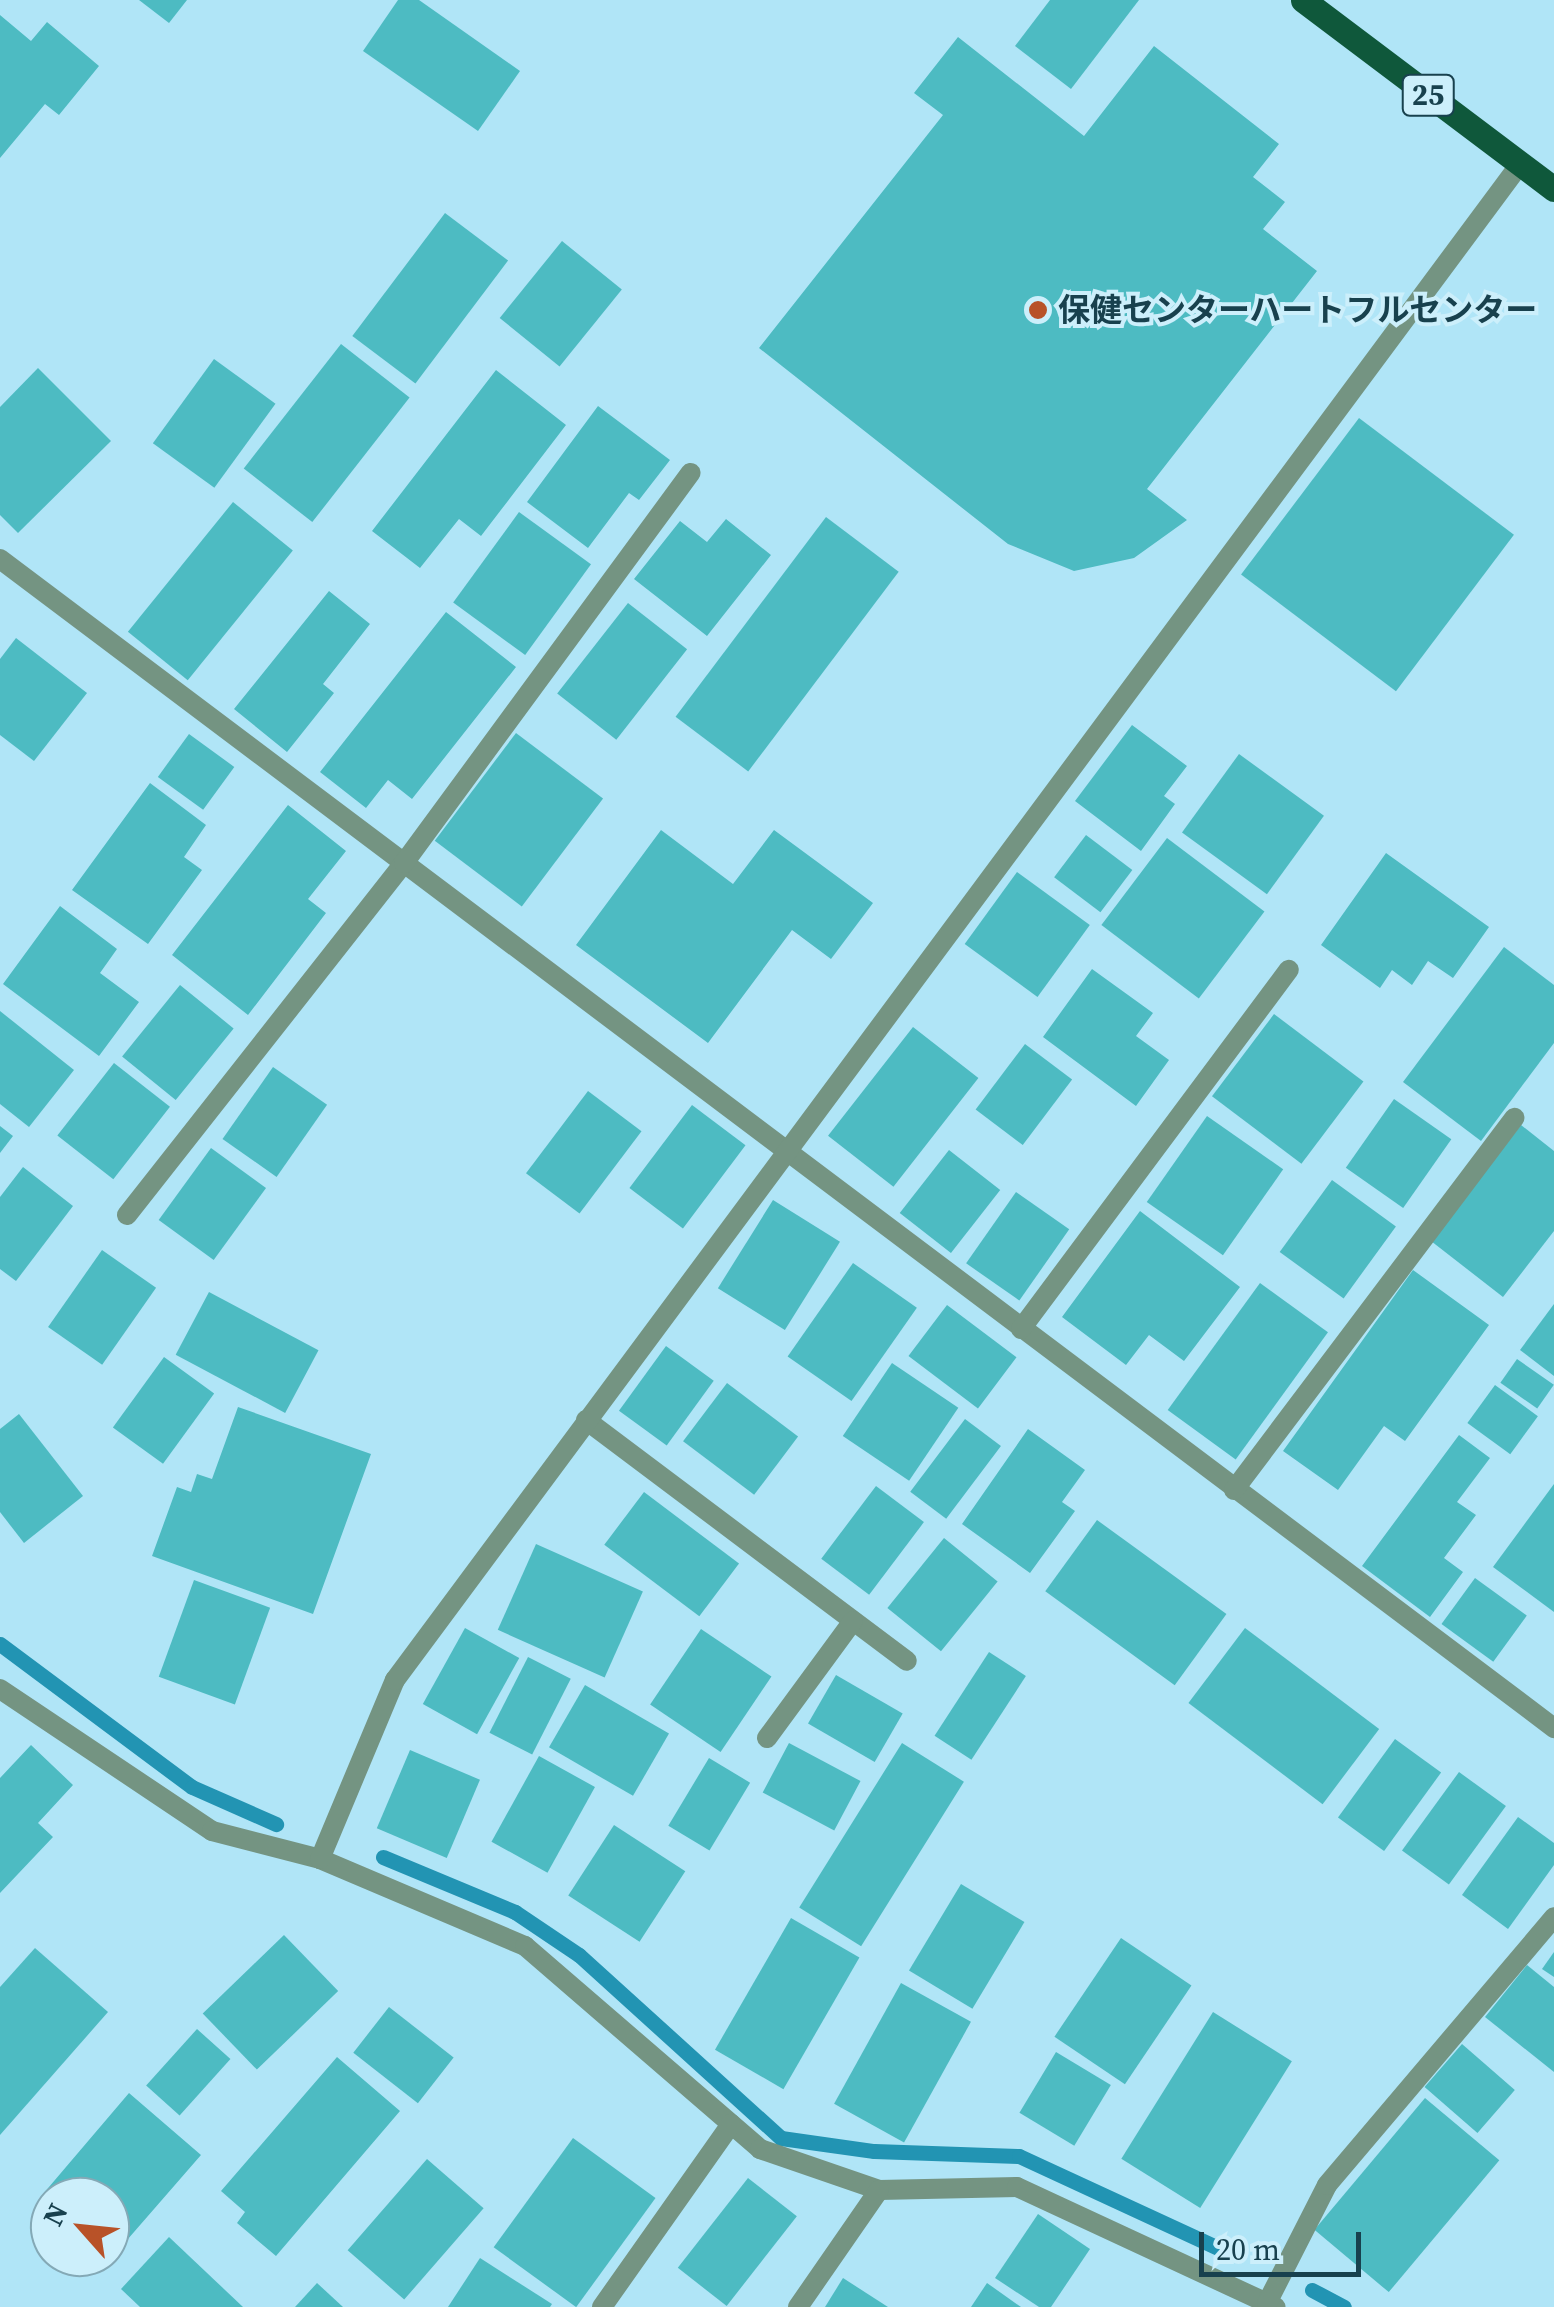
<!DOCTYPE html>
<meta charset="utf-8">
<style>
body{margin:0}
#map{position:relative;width:1554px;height:2307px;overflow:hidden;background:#b0e5f7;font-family:"Source Serif 4","Noto Sans JP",serif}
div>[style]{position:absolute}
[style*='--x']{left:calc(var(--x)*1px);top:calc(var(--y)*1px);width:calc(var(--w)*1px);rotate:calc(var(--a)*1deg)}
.stream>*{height:15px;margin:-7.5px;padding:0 7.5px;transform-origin:7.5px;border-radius:7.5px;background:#2294b3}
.building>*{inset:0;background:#4dbbc2;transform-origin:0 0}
.service>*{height:20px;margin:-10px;padding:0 10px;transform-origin:10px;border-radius:10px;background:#749482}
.primary>*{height:25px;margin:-12.5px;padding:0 12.5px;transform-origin:12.5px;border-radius:12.5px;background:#0f583b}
.dots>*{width:28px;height:28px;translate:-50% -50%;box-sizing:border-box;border:5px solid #cceffb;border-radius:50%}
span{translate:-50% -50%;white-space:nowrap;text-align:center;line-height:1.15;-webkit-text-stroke:8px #cceffb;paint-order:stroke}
.shield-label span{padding:2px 8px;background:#cceffb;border:2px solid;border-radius:8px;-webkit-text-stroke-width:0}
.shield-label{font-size:30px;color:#18414e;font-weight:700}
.poi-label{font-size:32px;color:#18414e;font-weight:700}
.left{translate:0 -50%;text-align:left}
.north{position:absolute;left:30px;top:2177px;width:100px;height:100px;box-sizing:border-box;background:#cceffb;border:2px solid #84a9b6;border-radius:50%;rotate:297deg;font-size:28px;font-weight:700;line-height:40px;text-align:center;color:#18414e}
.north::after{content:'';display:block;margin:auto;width:35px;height:45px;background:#b85228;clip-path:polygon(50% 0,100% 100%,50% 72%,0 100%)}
.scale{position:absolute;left:1199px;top:2232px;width:162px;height:45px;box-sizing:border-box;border:5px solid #18414e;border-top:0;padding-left:12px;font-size:30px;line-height:35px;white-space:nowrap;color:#18414e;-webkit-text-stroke:8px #cceffb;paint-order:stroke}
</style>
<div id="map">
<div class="stream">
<i style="--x:0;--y:1644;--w:239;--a:36.7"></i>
<i style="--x:192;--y:1787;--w:92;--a:23.8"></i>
<i style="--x:383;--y:1857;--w:143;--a:22.6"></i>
<i style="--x:515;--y:1912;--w:77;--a:33.9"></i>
<i style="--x:579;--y:1955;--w:273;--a:42.2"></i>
<i style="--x:781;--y:2138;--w:94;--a:8"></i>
<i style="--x:874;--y:2151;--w:145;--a:2"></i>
<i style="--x:1019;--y:2156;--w:234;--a:24.8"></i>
<i style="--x:1312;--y:2290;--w:36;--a:28"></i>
</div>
<div class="building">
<i style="clip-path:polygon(139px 0,187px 0,169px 23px)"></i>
<i style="clip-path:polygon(398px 0,419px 0,520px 71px,478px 131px,363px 51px)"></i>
<i style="clip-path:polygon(1050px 0,1139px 0,1071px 89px,1015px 46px)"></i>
<i style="clip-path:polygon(0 15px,31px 41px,47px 22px,99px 66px,59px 115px,45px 104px,0 158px)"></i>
<i style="clip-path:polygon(958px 37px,1084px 136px,1154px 46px,1279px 144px,1253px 177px,1285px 202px,1263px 229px,1317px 271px,1147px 489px,1187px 520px,1134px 558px,1074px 571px,1008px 544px,759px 348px,943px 115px,914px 93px)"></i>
<i style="left:445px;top:213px;width:79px;height:154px;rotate:37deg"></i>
<i style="left:562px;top:241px;width:77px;height:99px;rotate:39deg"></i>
<i style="left:341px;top:344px;width:87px;height:158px;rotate:38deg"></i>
<i style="left:214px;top:359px;width:76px;height:104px;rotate:36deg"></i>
<i style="clip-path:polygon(38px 368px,111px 441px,18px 533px,0 515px,0 407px)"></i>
<i style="clip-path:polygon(496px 370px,566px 425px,481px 536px,459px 519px,420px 568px,372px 531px)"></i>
<i style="clip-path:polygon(598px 406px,670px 460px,639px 500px,629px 493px,588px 548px,527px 502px)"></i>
<i style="left:1359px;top:418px;width:194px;height:196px;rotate:37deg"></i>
<i style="left:233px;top:502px;width:77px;height:167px;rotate:39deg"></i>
<i style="left:519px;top:512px;width:89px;height:112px;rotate:36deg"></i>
<i style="left:826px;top:517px;width:91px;height:250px;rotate:37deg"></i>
<i style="clip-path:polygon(726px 519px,771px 555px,707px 636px,634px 579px,680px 521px,707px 542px)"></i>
<i style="clip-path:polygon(329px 591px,370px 624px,323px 684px,334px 693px,287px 752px,234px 709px)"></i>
<i style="left:628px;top:603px;width:75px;height:115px;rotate:38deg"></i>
<i style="clip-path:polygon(446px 612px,516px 667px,412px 799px,388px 780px,366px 808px,320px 772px)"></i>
<i style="clip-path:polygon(16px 638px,87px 693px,34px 761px,0 735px,0 659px)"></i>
<i style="clip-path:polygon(1132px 725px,1187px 766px,1164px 796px,1175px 804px,1141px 851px,1075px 801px)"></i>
<i style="left:516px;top:733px;width:109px;height:135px;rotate:37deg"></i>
<i style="left:189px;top:734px;width:56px;height:53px;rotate:36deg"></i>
<i style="left:1239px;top:754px;width:105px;height:97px;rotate:36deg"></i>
<i style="clip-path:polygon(150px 783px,206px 825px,184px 857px,202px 870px,148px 944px,72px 890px)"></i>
<i style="clip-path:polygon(288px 805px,346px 851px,308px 899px,326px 913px,248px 1015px,172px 955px)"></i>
<i style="clip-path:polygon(661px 830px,733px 884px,774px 830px,873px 903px,831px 959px,792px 930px,708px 1043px,576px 945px)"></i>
<i style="left:1086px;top:835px;width:58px;height:53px;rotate:37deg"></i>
<i style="left:1167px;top:838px;width:122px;height:109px;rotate:37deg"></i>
<i style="clip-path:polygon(1386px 853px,1489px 927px,1453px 978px,1428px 961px,1412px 985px,1392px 970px,1380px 988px,1321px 945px)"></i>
<i style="left:1017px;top:872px;width:90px;height:89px;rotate:36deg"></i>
<i style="clip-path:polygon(60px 906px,117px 949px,100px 973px,139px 1002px,99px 1056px,3px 984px)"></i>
<i style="clip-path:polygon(1504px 947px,1554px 985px,1554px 1043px,1481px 1141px,1403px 1082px)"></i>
<i style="clip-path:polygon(1092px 969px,1153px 1013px,1136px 1036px,1169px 1060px,1136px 1106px,1043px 1037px)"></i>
<i style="left:180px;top:985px;width:69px;height:92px;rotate:39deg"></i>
<i style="clip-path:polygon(0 1011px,74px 1070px,29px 1127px,0 1104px)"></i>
<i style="left:1274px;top:1014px;width:112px;height:103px;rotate:37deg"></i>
<i style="left:913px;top:1027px;width:83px;height:138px;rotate:38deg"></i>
<i style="left:1025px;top:1044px;width:59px;height:82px;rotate:37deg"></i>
<i style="left:114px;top:1063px;width:71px;height:92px;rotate:38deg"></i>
<i style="left:273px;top:1067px;width:66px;height:88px;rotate:35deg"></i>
<i style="left:588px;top:1091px;width:67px;height:103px;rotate:37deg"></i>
<i style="left:1394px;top:1099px;width:70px;height:84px;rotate:35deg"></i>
<i style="left:692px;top:1105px;width:67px;height:104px;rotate:37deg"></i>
<i style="left:1207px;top:1116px;width:93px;height:105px;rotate:35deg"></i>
<i style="clip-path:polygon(1521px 1125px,1554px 1151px,1554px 1231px,1503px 1297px,1431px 1241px)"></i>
<i style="clip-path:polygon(0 1126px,13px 1136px,0 1153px)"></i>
<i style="left:211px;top:1148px;width:68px;height:89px;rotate:36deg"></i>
<i style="left:949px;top:1150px;width:65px;height:80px;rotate:38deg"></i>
<i style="clip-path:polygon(23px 1167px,73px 1206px,16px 1281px,0 1269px,0 1197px)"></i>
<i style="left:1332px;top:1180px;width:79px;height:89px;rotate:36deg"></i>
<i style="left:1016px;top:1192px;width:65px;height:87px;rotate:35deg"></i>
<i style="left:773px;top:1200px;width:79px;height:104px;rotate:32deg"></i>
<i style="clip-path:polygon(1140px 1211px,1240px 1287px,1184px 1361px,1149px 1335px,1126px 1365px,1062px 1317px)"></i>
<i style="left:102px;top:1250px;width:66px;height:94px;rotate:35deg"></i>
<i style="left:853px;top:1263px;width:78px;height:114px;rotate:35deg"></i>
<i style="clip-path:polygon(1413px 1270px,1489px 1325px,1405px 1441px,1384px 1426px,1338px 1490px,1283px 1451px)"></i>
<i style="left:1260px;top:1283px;width:84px;height:157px;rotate:36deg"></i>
<i style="left:209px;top:1292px;width:124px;height:71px;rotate:28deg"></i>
<i style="clip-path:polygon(1554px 1304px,1554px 1376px,1520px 1350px)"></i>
<i style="left:947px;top:1305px;width:87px;height:64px;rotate:37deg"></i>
<i style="left:666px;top:1346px;width:59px;height:80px;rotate:36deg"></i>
<i style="left:164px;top:1357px;width:62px;height:87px;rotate:36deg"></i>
<i style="left:1517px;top:1359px;width:45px;height:29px;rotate:35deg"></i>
<i style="left:892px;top:1363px;width:80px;height:88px;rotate:34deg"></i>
<i style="left:727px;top:1383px;width:89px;height:73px;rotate:37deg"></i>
<i style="left:1495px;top:1385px;width:53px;height:47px;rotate:36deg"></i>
<i style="clip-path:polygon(238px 1407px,371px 1454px,313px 1614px,152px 1556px,177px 1487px,191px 1492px,197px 1474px,212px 1479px)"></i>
<i style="clip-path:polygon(19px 1414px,83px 1496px,24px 1543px,0 1512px,0 1429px)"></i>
<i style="left:965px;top:1419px;width:45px;height:91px;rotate:37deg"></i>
<i style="clip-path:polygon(1028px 1429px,1085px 1470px,1062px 1502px,1075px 1511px,1030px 1573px,962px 1524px)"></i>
<i style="clip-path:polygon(1459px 1435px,1490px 1458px,1457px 1502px,1476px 1515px,1444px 1558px,1463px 1572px,1430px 1617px,1362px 1566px)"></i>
<i style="clip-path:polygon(1554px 1484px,1554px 1612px,1493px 1567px)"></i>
<i style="left:876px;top:1486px;width:60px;height:91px;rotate:37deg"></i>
<i style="left:644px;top:1492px;width:119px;height:66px;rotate:37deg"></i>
<i style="left:1097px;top:1520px;width:160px;height:88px;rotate:36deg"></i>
<i style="left:944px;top:1538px;width:69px;height:90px;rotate:39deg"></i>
<i style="left:536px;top:1544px;width:117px;height:94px;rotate:24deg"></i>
<i style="left:1475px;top:1578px;width:64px;height:57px;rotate:36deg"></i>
<i style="left:194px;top:1580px;width:81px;height:103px;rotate:20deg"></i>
<i style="left:465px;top:1628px;width:62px;height:87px;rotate:29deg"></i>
<i style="left:1245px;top:1628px;width:168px;height:94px;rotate:37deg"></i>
<i style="left:701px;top:1629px;width:85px;height:91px;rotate:34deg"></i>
<i style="left:989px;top:1652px;width:44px;height:100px;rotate:33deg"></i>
<i style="left:528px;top:1657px;width:48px;height:85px;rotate:27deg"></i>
<i style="left:836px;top:1675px;width:77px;height:56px;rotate:30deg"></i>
<i style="left:585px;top:1685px;width:97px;height:72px;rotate:30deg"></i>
<i style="left:1395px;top:1739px;width:57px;height:97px;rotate:36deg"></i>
<i style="left:789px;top:1743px;width:81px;height:56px;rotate:28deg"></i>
<i style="left:902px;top:1743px;width:73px;height:194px;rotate:32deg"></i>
<i style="clip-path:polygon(31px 1745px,73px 1785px,38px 1823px,53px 1837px,0 1893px,0 1778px)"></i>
<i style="left:410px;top:1750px;width:76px;height:85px;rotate:23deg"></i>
<i style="left:539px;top:1756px;width:64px;height:98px;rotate:29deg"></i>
<i style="left:709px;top:1758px;width:48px;height:79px;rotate:31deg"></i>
<i style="left:1459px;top:1772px;width:58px;height:97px;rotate:36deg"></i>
<i style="clip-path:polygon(1518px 1817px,1554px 1843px,1554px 1865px,1508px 1929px,1462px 1895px)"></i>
<i style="left:614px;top:1825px;width:85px;height:84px;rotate:33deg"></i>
<i style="left:961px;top:1884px;width:74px;height:101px;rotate:31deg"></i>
<i style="left:791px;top:1918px;width:79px;height:152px;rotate:30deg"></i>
<i style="left:284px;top:1935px;width:78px;height:113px;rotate:46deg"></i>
<i style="left:1121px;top:1938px;width:85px;height:119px;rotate:34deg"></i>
<i style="clip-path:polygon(35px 1948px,108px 2012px,0 2135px,0 1987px)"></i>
<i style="clip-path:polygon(1554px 1952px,1554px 1977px,1542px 1969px)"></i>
<i style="clip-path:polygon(1527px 1965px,1554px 1987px,1554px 2072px,1485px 2017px)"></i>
<i style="left:901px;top:1983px;width:80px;height:138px;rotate:29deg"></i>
<i style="left:389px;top:2007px;width:82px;height:58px;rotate:38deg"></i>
<i style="left:1213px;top:2012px;width:93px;height:173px;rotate:32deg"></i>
<i style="left:197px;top:2029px;width:45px;height:76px;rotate:42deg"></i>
<i style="left:1462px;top:2044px;width:70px;height:57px;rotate:41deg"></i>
<i style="left:1056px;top:2052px;width:64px;height:71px;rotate:31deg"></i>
<i style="clip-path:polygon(337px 2057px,400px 2111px,276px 2256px,237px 2223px,245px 2212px,221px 2191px)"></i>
<i style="clip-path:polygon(129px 2093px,201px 2155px,114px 2255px,110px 2197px,50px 2200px,43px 2194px)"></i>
<i style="left:1425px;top:2098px;width:97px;height:172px;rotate:40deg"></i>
<i style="left:573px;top:2138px;width:102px;height:135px;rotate:36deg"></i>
<i style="left:427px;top:2159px;width:75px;height:121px;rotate:41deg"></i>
<i style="left:748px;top:2178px;width:62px;height:114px;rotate:38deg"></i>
<i style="clip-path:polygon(1038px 2214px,1090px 2249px,1051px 2307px,1039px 2307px,995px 2278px)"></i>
<i style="clip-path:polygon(169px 2237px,243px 2307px,140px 2307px,121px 2289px)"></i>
<i style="clip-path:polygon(480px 2258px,552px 2304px,550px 2307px,448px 2307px)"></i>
<i style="clip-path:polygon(843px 2278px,888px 2307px,825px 2307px)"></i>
<i style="clip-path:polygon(317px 2283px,343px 2307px,295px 2307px)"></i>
<i style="clip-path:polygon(987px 2283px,1021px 2307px,971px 2307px)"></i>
</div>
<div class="service">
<i style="--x:0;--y:559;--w:1945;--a:36.95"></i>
<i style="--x:127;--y:1215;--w:448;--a:-51.8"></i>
<i style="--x:404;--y:863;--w:484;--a:-53.7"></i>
<i style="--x:1021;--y:1329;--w:448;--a:-53.3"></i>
<i style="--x:586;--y:1420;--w:401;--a:36.9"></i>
<i style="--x:1234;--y:1490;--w:466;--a:-53"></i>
<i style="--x:0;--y:1689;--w:255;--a:33.8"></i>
<i style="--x:212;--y:1831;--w:112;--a:14.5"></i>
<i style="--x:320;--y:1859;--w:223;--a:23"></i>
<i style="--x:525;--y:1946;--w:311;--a:40.8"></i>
<i style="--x:760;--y:2149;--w:126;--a:19"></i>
<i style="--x:879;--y:2190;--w:138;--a:-1.2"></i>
<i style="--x:1017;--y:2187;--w:285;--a:24.9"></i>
<i style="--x:767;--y:1738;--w:145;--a:-53.7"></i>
<i style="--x:320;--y:1859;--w:194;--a:-67.3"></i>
<i style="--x:395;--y:1680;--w:1888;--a:-53.42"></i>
<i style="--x:1267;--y:2303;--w:132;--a:-63"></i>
<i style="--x:1327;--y:2185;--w:351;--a:-49.7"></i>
<i style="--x:602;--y:2307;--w:224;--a:-54.8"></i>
<i style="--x:798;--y:2307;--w:142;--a:-55.3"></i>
</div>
<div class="primary">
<i style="--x:1303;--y:0;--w:314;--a:37"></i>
</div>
<div class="dots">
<i style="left:1038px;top:310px;background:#b85228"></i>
</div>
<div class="shield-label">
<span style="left:1428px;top:95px">25</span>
</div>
<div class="poi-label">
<span class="left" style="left:1058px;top:310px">保健センターハートフルセンター</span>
</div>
<div class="north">N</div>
<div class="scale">20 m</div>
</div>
